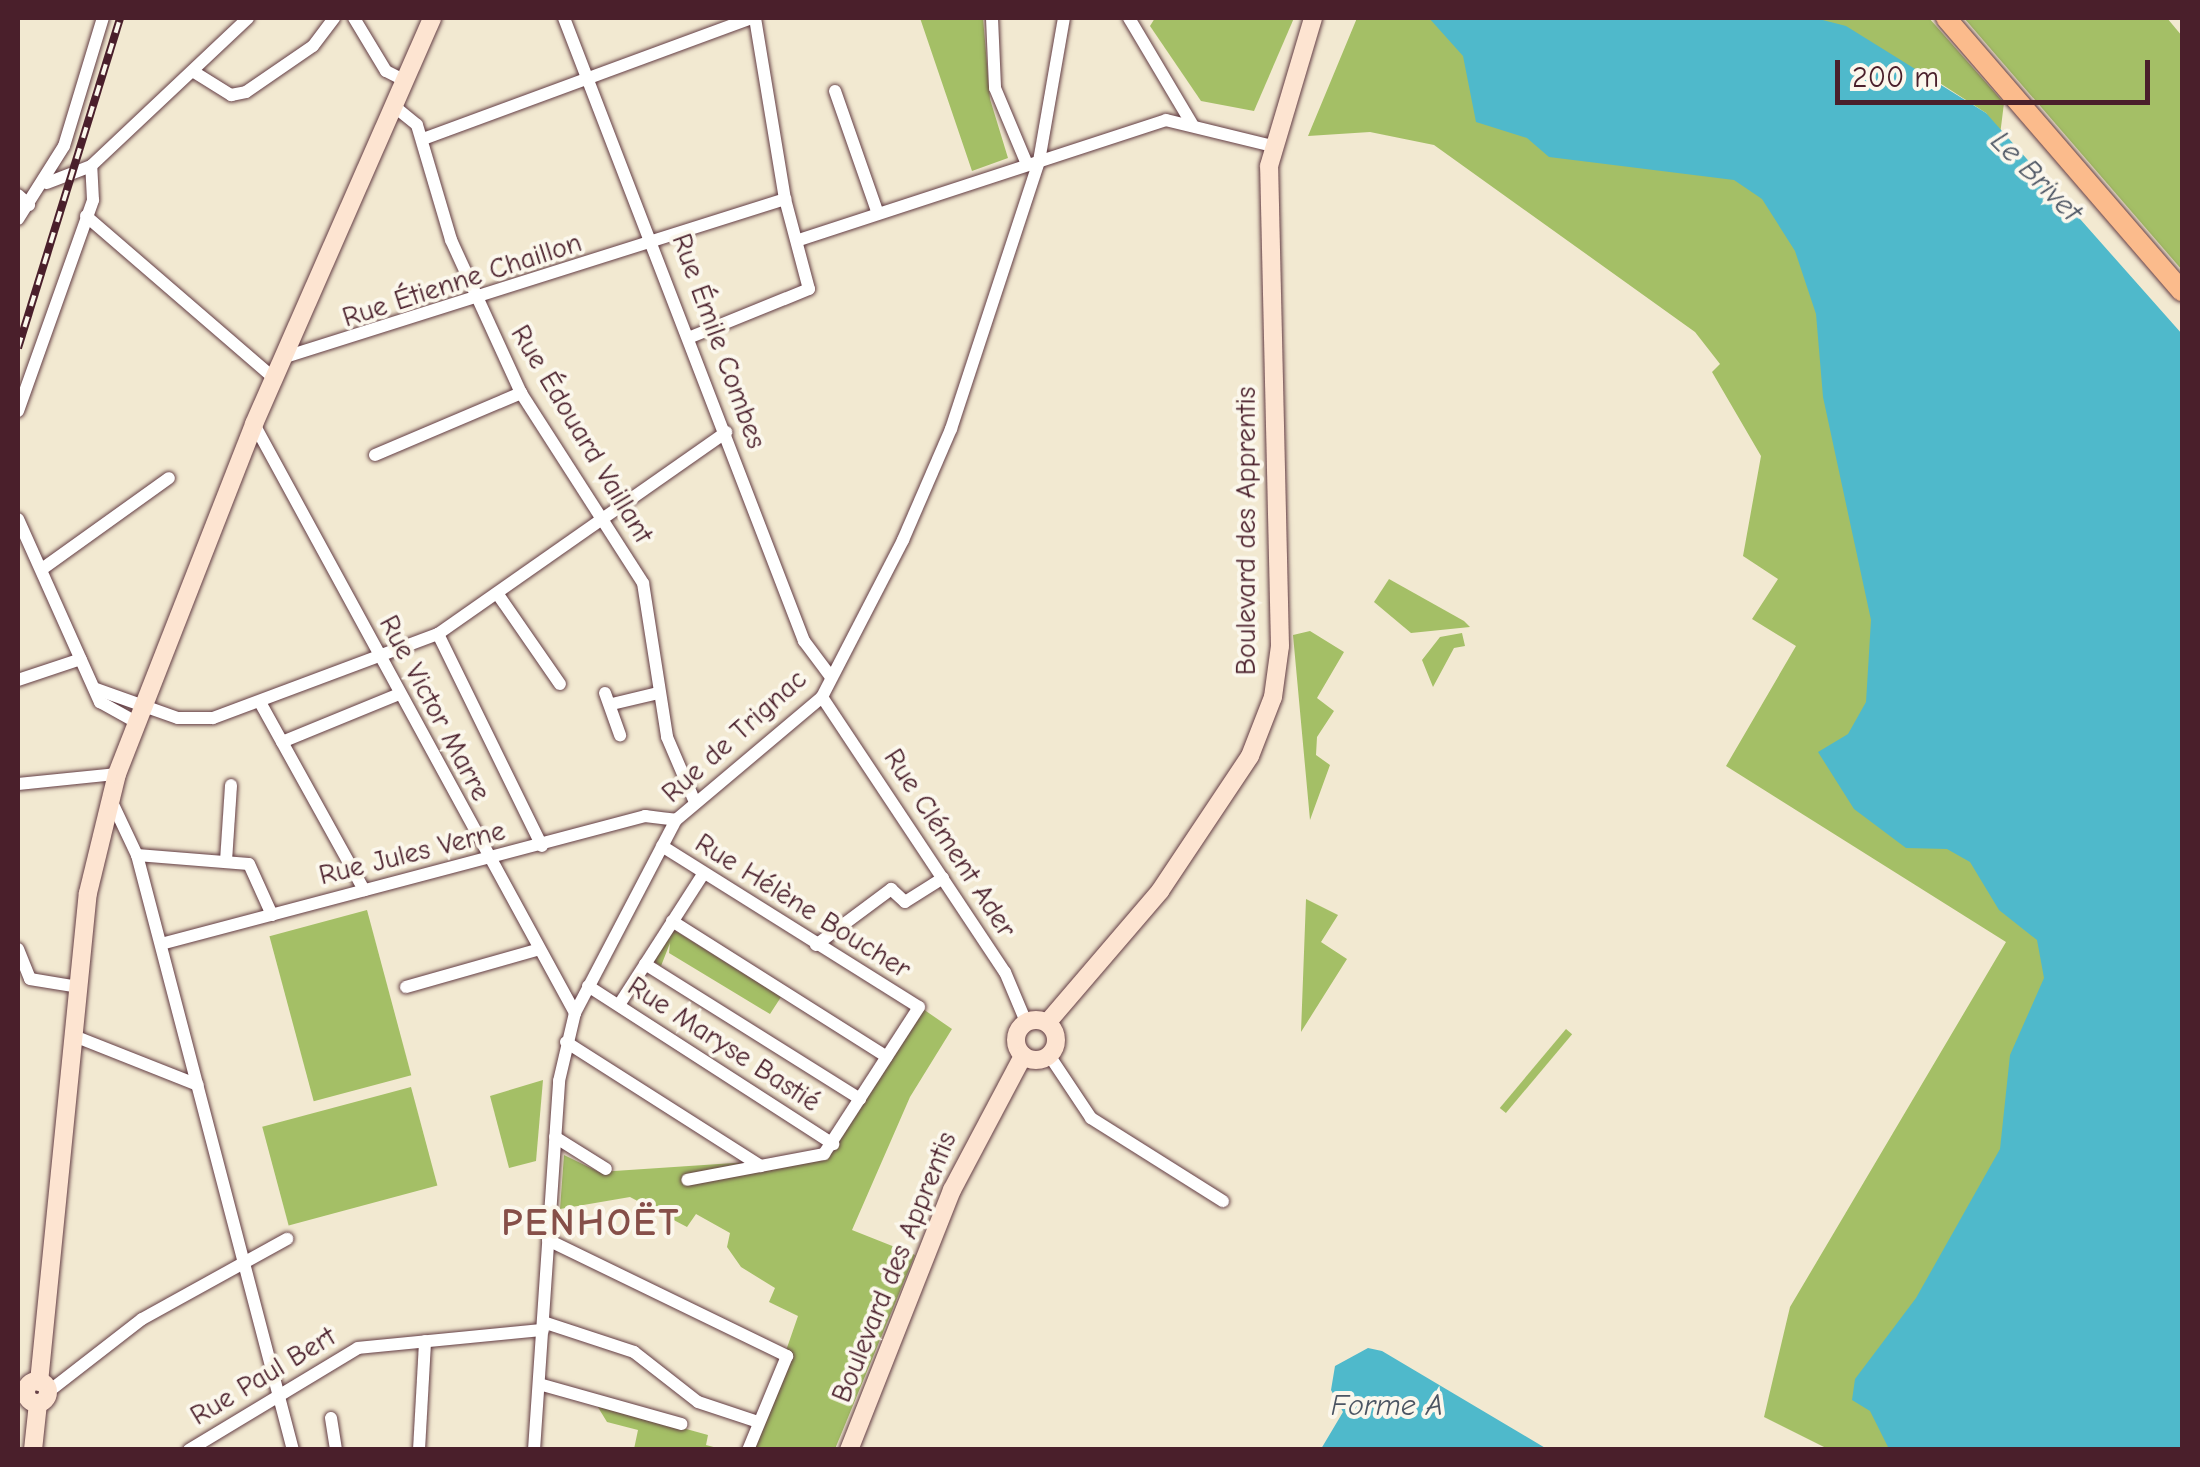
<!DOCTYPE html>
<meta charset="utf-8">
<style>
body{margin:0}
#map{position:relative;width:2200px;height:1467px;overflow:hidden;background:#f2e9d1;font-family:"Comic Neue",sans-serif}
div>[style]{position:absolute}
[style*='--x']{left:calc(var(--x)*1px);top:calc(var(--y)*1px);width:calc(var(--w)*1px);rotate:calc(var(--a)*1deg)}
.green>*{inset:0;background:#a4bf66;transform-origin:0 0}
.water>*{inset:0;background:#4fb9cb}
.roads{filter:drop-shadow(0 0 2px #633d44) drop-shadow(0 0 2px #633d44)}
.minor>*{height:12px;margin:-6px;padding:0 6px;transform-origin:6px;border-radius:6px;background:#fff}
.secondary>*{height:18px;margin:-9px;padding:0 9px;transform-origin:9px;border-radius:9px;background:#fde4d1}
.secondary>.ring{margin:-9px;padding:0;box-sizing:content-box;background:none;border:18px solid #fde4d1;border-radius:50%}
.primary>*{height:20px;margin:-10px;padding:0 10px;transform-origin:10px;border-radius:10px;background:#fbbb8c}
.rail>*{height:8px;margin-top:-4px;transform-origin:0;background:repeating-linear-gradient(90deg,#fbf7ec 0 11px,#4a1f2b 0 22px);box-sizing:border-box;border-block:2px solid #4a1f2b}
span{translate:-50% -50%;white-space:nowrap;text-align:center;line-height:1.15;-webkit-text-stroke:8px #fbf7ec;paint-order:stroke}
.street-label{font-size:28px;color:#4a1f2b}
.water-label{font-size:30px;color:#4c5563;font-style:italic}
.district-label{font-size:38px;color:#864f49;font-weight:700;letter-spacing:2.5px}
.frame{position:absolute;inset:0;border:20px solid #4a1f2b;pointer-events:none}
.scale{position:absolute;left:1835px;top:60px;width:315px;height:45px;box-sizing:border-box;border:5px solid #4a1f2b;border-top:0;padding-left:12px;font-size:30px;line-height:35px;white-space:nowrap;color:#4a1f2b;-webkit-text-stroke:8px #fbf7ec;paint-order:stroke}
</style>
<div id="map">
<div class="green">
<i style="clip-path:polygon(920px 18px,983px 18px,990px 99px,1008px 158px,972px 171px)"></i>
<i style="clip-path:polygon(1155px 18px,1294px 18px,1254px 111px,1201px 101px,1150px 26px)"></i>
<i style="clip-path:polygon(1357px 18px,1497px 18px,1915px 138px,2182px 1449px,1828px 1449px,1764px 1417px,1790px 1307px,2006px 942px,1726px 766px,1796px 646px,1752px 619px,1778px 579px,1743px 556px,1761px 456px,1712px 372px,1720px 364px,1695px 332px,1434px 145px,1370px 132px,1308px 136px)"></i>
<i style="clip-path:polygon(1815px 18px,1929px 18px,2004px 103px,2000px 135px,1986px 113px,1932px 78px)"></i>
<i style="clip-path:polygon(1964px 18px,2167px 18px,2182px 36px,2182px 270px)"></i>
<i style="clip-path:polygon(1389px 579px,1464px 621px,1470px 627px,1411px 633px,1374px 602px)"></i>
<i style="clip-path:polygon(1310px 631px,1344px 652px,1317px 698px,1334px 711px,1317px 737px,1316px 755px,1330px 765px,1310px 820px,1293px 635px)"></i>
<i style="clip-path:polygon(1462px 633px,1465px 646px,1454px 648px,1433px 687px,1422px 660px,1440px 637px)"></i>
<i style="clip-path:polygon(1306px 899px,1338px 915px,1321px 942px,1347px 959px,1301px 1032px)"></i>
<i style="left:367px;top:910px;width:171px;height:101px;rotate:75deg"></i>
<i style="clip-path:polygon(674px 930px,781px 997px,770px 1014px,669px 953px,670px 943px,661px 966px,653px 961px)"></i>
<i style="clip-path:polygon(923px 1009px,952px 1029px,910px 1097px,852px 1230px,915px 1255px,835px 1449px,752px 1449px,798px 1316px,769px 1302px,775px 1288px,741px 1267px,727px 1247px,730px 1233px,696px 1214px,687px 1227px,630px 1197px,560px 1209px,564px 1155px,599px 1172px,825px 1157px)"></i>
<i style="left:1566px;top:1029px;width:8px;height:103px;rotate:40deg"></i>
<i style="clip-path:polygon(543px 1080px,536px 1161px,509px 1168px,490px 1096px)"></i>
<i style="left:411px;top:1087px;width:102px;height:154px;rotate:75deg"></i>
<i style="clip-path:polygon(596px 1404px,708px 1435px,706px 1445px,721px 1449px,634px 1449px,638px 1430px,607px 1422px)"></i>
</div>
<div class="water">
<i style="clip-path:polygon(1429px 18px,1815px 18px,1846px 26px,1986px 113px,2182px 334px,2182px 1449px,1889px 1449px,1870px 1411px,1852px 1400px,1855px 1379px,1916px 1298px,2000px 1149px,2010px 1055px,2044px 978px,2037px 940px,1999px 910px,1970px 862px,1947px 849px,1906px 848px,1854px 809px,1818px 752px,1848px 734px,1866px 702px,1871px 620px,1823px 397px,1816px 314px,1795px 251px,1762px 199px,1734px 180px,1549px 157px,1527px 138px,1476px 122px,1463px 56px)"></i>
<i style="clip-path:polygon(1368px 1348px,1382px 1351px,1547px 1449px,1321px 1449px,1343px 1412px,1331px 1390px,1335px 1366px)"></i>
</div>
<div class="roads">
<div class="minor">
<i style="--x:354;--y:18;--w:62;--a:58.9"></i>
<i style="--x:386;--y:71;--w:22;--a:27"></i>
<i style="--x:564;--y:18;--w:668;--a:68.93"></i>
<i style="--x:804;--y:641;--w:45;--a:53.1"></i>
<i style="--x:755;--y:18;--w:183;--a:80.6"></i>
<i style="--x:992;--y:18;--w:70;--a:87.5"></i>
<i style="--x:995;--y:88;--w:82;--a:67.2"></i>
<i style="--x:1129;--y:18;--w:123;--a:59.3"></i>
<i style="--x:194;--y:72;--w:44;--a:31.9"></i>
<i style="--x:231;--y:95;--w:15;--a:-11"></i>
<i style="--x:246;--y:92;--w:81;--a:-34.5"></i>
<i style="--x:313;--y:46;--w:35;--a:-53"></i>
<i style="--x:835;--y:91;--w:130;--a:70.7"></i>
<i style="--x:395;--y:107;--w:28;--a:39"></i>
<i style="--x:417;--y:125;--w:120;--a:73.5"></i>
<i style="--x:451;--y:240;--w:168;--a:65.4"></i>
<i style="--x:521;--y:393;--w:226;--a:57.3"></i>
<i style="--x:643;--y:583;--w:156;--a:81.1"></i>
<i style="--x:667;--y:737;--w:69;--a:66.8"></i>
<i style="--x:423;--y:139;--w:351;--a:-20.2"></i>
<i style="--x:91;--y:166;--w:216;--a:-43.3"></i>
<i style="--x:47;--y:183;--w:47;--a:-21.1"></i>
<i style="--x:18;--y:195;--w:15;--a:42"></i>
<i style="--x:86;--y:216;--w:248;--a:40.8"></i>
<i style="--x:18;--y:219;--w:86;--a:-57.8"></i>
<i style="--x:64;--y:146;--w:134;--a:-73.1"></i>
<i style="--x:799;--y:240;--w:386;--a:-18.1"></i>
<i style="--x:1166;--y:120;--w:110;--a:13.7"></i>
<i style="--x:282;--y:358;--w:528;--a:-17.54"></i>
<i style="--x:785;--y:199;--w:93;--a:75.1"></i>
<i style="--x:809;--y:289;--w:127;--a:157.9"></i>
<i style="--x:18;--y:411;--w:224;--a:-70.4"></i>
<i style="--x:93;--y:200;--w:34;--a:-93"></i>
<i style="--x:254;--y:424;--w:671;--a:61.41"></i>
<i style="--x:375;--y:455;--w:159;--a:-23"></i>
<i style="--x:18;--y:519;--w:201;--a:65.9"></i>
<i style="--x:100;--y:702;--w:38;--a:29"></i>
<i style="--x:42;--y:569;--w:156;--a:-35.6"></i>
<i style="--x:499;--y:596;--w:107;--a:55.3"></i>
<i style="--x:438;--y:634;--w:236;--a:63.9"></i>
<i style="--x:18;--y:680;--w:66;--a:-18.4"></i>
<i style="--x:96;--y:689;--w:87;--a:19.5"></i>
<i style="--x:178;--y:718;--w:35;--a:0"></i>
<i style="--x:213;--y:718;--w:240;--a:-20.5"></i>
<i style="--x:438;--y:634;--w:352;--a:-35"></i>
<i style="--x:605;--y:693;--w:45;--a:70.3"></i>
<i style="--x:822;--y:697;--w:330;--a:56.4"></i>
<i style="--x:1005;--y:972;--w:54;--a:67.2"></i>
<i style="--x:261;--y:704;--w:213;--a:61"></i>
<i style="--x:612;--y:704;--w:47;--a:-13.4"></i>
<i style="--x:282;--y:742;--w:126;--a:-22.3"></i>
<i style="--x:18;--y:784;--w:100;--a:-5.8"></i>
<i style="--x:110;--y:798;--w:63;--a:64.7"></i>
<i style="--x:137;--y:855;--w:615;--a:75.31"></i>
<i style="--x:662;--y:846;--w:303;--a:32.1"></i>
<i style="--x:919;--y:1007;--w:175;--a:122.9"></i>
<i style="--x:824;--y:1154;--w:139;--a:169.3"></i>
<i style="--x:137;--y:855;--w:112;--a:4.6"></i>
<i style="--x:249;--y:864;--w:56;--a:65.7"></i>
<i style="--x:226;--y:861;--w:76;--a:-86.2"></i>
<i style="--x:672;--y:921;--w:254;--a:32.3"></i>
<i style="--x:161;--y:944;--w:501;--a:-14.81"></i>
<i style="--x:645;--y:816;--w:31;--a:7"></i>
<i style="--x:816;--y:945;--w:94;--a:-36.7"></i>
<i style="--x:891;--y:889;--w:19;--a:43"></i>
<i style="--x:905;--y:902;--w:45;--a:-32.3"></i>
<i style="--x:18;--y:949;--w:32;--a:68"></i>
<i style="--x:30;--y:979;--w:50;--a:9.3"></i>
<i style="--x:645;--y:964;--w:254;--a:32.1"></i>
<i style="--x:588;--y:986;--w:292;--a:32.8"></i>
<i style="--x:406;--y:987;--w:136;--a:-15.8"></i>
<i style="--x:619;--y:1005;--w:156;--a:-57.3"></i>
<i style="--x:74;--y:1036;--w:133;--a:21.6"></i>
<i style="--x:566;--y:1042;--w:231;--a:32.5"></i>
<i style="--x:1049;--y:1055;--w:76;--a:56.3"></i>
<i style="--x:1091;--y:1118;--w:156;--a:32.2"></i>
<i style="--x:555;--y:1137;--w:60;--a:32.1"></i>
<i style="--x:548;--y:1240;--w:266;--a:25.9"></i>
<i style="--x:787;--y:1356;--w:102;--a:112.5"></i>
<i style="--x:543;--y:1322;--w:96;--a:18.2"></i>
<i style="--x:634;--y:1352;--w:81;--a:38"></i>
<i style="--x:698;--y:1402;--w:63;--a:18.4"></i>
<i style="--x:539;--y:1384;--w:148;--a:15.7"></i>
<i style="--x:48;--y:1392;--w:119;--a:-37.8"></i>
<i style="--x:142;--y:1319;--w:166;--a:-28.9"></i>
<i style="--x:331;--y:1418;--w:32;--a:81"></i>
<i style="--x:189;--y:1450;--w:197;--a:-31.1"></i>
<i style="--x:358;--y:1348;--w:186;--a:-5.6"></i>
<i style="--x:419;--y:1450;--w:109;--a:-86.8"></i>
<i style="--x:534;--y:1450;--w:370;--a:-86.1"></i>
<i style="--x:559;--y:1081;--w:70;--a:-76.8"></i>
<i style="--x:575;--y:1013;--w:218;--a:-62.4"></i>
<i style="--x:676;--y:820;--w:191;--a:-40.1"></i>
<i style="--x:822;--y:697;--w:177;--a:-62.7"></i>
<i style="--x:903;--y:540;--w:121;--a:-66.6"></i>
<i style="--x:951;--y:429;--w:282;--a:-71.8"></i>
<i style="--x:1039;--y:161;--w:145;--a:-80.1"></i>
</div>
<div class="secondary">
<i class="ring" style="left:1016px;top:1020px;width:22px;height:22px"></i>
<i style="--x:1047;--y:1023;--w:174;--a:-49.4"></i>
<i style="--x:1160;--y:891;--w:162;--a:-56.3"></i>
<i style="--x:1250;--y:756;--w:63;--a:-68.7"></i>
<i style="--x:1273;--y:697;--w:51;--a:-82.2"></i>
<i style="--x:1280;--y:646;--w:480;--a:-91.3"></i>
<i style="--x:1269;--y:166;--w:154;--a:-73.4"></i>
<i class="ring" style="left:26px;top:1381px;width:4px;height:4px"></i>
<i style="--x:39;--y:1382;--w:491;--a:-84.3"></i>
<i style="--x:88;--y:893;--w:122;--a:-76.3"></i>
<i style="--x:117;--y:774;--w:376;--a:-68.6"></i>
<i style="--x:254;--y:424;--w:443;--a:-66.3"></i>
<i style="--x:33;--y:1450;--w:47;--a:-83.9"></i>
<i style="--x:849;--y:1450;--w:280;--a:-68.4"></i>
<i style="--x:952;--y:1190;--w:152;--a:-62.1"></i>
</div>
<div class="primary">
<i style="--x:1946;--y:18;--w:361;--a:49.2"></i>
</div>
</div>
<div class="rail">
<i style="--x:18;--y:348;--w:345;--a:-72.8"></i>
</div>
<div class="street-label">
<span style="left:462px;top:280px;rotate:-18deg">Rue Étienne Chaillon</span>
<span style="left:719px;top:341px;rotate:70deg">Rue Émile Combes</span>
<span style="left:582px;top:434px;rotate:59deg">Rue Édouard Vaillant</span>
<span style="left:1246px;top:531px;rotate:-90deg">Boulevard des Apprentis</span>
<span style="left:435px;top:708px;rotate:62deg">Rue Victor Marre</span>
<span style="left:734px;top:736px;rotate:-42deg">Rue de Trignac</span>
<span style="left:950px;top:843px;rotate:57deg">Rue Clément Ader</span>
<span style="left:412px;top:853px;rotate:-14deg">Rue Jules Verne</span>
<span style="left:803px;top:906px;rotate:32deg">Rue Hélène Boucher</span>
<span style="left:724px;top:1044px;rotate:33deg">Rue Maryse Bastié</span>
<span style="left:894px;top:1267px;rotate:-68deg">Boulevard des Apprentis</span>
<span style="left:263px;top:1376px;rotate:-31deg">Rue Paul Bert</span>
</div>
<div class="water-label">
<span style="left:2036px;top:177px;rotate:45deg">Le Brivet</span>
<span style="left:1387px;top:1406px">Forme A</span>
</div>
<div class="district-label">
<span style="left:591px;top:1224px">PENHOËT</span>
</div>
<div class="frame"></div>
<div class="scale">200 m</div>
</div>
